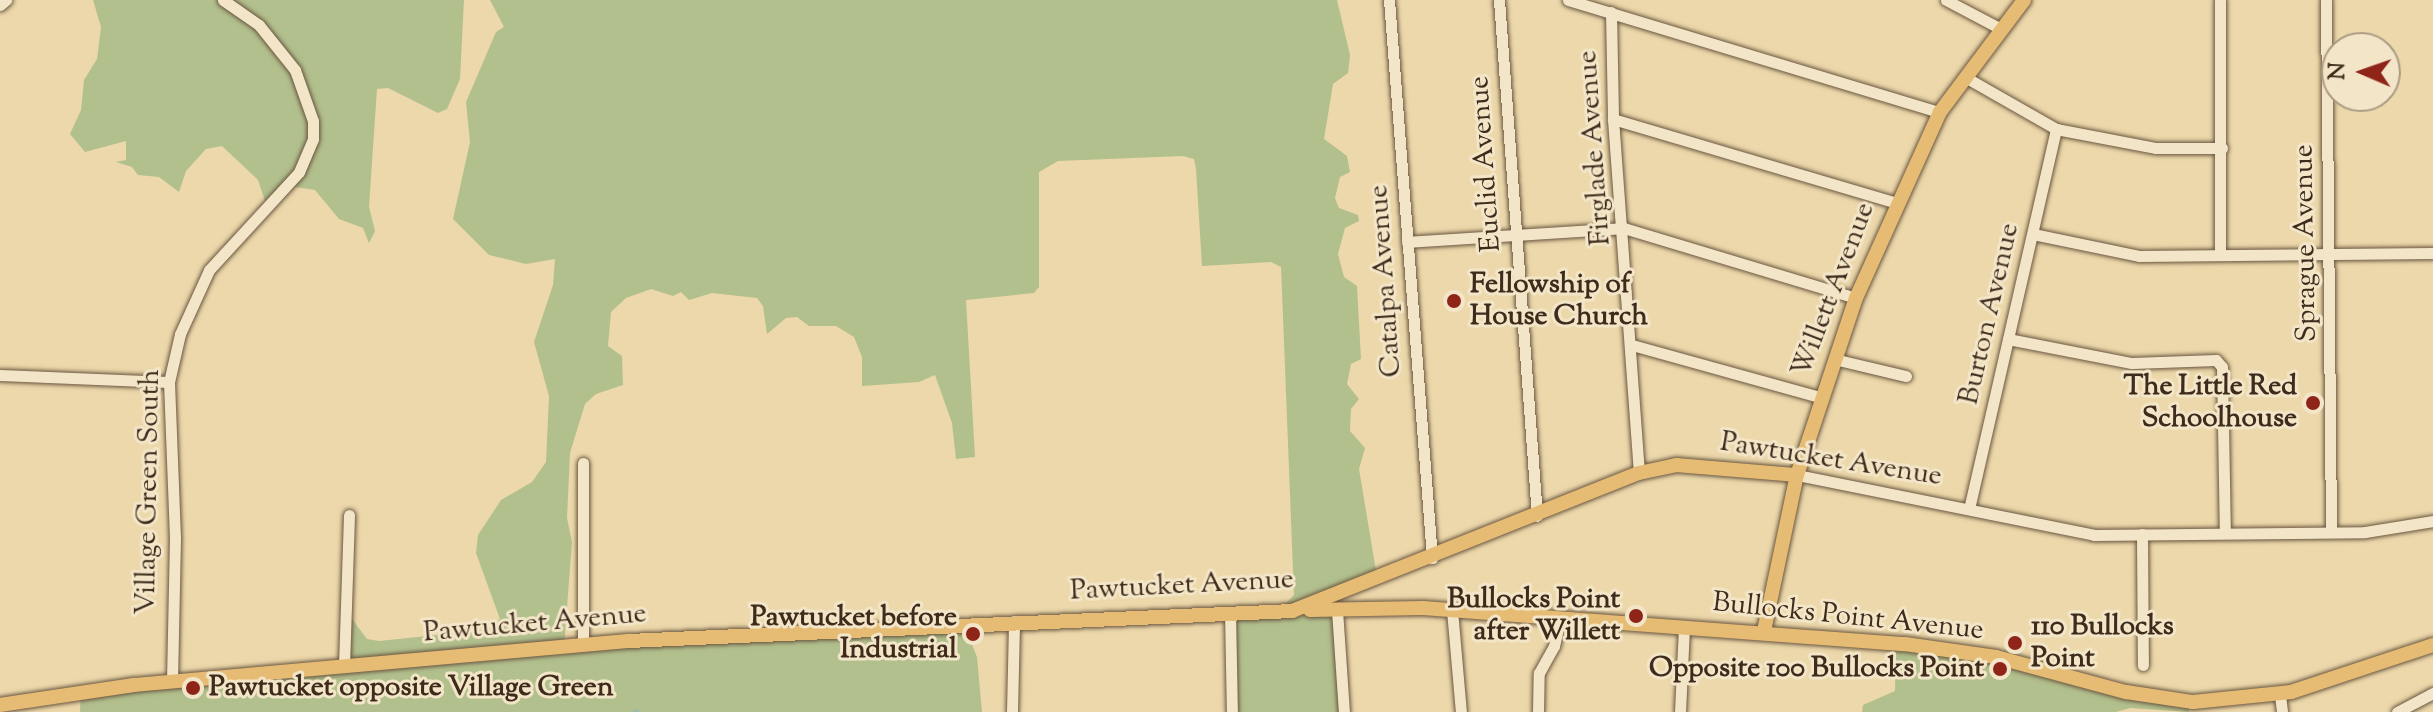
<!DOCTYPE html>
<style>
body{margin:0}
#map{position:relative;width:2433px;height:712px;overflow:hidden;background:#ecd8aa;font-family:"Sorts Mill Goudy",serif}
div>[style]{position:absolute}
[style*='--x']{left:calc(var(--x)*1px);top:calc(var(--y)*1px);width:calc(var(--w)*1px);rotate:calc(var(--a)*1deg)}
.green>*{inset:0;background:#b2c08d}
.stream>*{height:3px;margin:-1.5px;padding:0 1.5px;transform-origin:1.5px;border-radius:1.5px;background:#99b9af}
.roads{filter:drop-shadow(0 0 2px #6a5640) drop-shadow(0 0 2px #6a5640)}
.minor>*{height:11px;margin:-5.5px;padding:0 5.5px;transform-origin:5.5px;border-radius:5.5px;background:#f3e6c8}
.major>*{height:14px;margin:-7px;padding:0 7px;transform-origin:7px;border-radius:7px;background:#e6bc75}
.dots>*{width:22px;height:22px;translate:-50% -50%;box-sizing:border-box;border:4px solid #f3e6c8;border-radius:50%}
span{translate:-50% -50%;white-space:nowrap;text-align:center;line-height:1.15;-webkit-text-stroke:6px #f3e6c8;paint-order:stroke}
.street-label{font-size:28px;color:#3f2b1c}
.poi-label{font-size:28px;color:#3f2b1c;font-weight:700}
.left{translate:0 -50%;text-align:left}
.right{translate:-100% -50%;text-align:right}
.north{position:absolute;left:2321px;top:32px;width:80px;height:80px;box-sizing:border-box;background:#f3e6c8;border:2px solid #ab9b83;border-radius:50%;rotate:272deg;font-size:22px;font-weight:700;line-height:32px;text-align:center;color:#3f2b1c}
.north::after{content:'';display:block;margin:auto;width:28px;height:36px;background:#8f2418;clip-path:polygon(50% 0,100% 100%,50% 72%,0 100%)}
</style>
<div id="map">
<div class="green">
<i style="clip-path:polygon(93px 0,464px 0,460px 79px,447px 109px,438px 113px,388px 88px,377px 89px,369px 207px,375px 231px,369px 243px,363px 228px,339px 219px,315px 190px,295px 187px,273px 209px,266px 204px,258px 180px,222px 146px,206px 149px,186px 171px,179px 192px,159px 177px,138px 175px,132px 167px,116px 162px,126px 160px,126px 141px,85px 152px,70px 134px,81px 110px,84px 80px,97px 59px,101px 27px)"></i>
<i style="clip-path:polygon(490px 0,1337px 0,1350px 55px,1348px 73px,1333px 84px,1324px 139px,1347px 156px,1350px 172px,1340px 177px,1335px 198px,1339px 208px,1358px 215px,1359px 221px,1345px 228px,1338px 254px,1344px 277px,1357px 286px,1361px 359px,1351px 364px,1347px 384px,1359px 399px,1351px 409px,1350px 431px,1365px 448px,1359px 469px,1377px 577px,1313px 603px,1332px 608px,1347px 712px,1231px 712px,1228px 612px,1280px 609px,1294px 595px,1281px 267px,1271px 262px,1202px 266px,1196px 169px,1194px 159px,1183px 156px,1058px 161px,1039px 172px,1039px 287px,1034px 293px,966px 300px,975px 457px,956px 459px,952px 423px,935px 375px,919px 382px,862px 386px,862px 357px,854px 337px,836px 326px,809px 326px,797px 317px,786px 318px,767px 334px,763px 306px,757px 298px,712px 293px,689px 300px,681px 292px,673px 296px,651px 289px,626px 298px,611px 312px,608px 346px,622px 356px,623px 385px,596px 394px,585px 404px,570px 453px,567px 518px,572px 542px,564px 647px,966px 629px,977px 657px,982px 712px,80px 712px,81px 690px,342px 667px,349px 615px,367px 639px,379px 641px,485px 630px,500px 619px,476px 553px,478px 535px,501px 500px,532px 482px,546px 462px,549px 396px,534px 342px,553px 285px,555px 259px,526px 264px,489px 255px,453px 219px,470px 142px,466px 102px,496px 32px,504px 27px)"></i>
<i style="clip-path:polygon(1896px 643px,2188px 701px,2189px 712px,2130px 708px,2116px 712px,1862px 712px,1863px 705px,1895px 691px)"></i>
</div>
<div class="stream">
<i style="--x:634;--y:710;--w:4;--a:27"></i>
</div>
<div class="roads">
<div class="minor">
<i style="--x:1389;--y:0;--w:560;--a:85.59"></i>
<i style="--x:1499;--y:0;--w:517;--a:85.79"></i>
<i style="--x:1568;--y:0;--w:388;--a:16.8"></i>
<i style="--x:1946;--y:0;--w:62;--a:27.8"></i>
<i style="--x:2220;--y:0;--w:253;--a:90"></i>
<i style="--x:2326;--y:0;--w:532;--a:89.46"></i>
<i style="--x:0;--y:5;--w:8;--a:-40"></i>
<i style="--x:1611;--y:12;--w:107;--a:88.9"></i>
<i style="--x:1613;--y:119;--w:355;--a:85.8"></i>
<i style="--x:1965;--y:77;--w:105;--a:29.7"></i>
<i style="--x:2056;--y:129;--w:102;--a:10.8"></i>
<i style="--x:2156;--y:148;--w:66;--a:0"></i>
<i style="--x:1613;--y:119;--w:295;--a:16.5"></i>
<i style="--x:2033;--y:234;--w:108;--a:11.7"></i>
<i style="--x:2139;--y:256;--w:294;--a:-0.6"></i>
<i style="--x:1407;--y:242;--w:217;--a:-3.7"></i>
<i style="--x:1624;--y:228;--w:242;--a:16.8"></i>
<i style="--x:2008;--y:339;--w:126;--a:11"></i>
<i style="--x:2132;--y:363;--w:84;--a:-2"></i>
<i style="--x:2216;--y:360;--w:9;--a:49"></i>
<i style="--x:2222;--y:367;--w:166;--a:89"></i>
<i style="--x:1632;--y:345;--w:195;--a:15.5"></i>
<i style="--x:1834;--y:359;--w:74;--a:13.3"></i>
<i style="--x:0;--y:375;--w:169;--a:2.4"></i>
<i style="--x:1797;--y:475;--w:303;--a:11.4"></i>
<i style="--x:2094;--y:535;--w:271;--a:-0.6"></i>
<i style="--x:2365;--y:532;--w:69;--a:-9.2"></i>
<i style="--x:1969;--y:509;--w:390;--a:-77.1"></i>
<i style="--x:2142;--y:534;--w:131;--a:89.6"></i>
<i style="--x:1337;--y:610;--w:102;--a:86.1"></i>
<i style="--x:1452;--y:610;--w:102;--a:85"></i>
<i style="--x:1230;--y:612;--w:100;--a:88.9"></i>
<i style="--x:583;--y:644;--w:181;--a:-90"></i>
<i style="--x:344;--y:666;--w:151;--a:-88.1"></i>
<i style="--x:172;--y:681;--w:143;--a:-88.8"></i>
<i style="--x:175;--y:538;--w:156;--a:-92.2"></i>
<i style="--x:169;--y:382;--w:49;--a:-77.1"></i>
<i style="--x:180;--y:334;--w:70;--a:-65.6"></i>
<i style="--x:209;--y:270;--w:133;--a:-47.4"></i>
<i style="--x:299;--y:172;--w:36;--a:-67"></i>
<i style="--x:313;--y:139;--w:18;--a:-90"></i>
<i style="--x:313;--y:121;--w:54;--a:-109.4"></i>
<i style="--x:295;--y:70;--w:58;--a:-128.7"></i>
<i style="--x:259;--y:25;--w:44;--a:-145.2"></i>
<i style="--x:2280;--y:695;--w:17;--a:83"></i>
<i style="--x:1012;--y:712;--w:91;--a:-88.7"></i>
<i style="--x:1538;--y:712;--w:39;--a:-89"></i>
<i style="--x:1539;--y:673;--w:31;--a:-61"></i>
<i style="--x:1554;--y:646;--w:28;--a:-77"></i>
<i style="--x:1680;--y:712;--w:85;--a:-87.3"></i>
<i style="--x:2397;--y:712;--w:41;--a:-27.8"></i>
</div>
<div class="major">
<i style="--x:1310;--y:610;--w:113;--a:-1"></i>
<i style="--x:1423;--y:608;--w:483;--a:4.3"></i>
<i style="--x:1905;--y:644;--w:92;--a:8.1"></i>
<i style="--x:1996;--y:657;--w:135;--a:15.1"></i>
<i style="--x:2126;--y:692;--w:68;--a:8.5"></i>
<i style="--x:2193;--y:702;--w:99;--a:-5.8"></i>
<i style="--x:2291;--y:692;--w:150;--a:-18.3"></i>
<i style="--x:1764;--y:631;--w:159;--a:-78.1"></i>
<i style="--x:1797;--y:475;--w:187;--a:-71.6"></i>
<i style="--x:1856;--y:298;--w:204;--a:-65.7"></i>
<i style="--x:1940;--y:112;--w:140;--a:-53.1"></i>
<i style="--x:0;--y:705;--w:135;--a:-8.5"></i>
<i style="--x:134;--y:685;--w:497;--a:-5.1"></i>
<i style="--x:629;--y:641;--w:664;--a:-2.59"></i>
<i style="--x:1292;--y:611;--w:373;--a:-21.7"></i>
<i style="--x:1639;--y:473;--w:39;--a:-12"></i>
<i style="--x:1677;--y:465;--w:120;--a:4.8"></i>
</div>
</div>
<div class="dots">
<i style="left:1454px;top:301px;background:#8f2418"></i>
<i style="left:2313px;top:403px;background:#8f2418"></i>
<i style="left:1636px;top:616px;background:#8f2418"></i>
<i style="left:973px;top:634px;background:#8f2418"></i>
<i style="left:2015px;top:643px;background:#8f2418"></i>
<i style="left:2000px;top:669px;background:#8f2418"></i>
<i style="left:193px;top:688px;background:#8f2418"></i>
</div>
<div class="street-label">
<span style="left:1595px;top:148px;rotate:-94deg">Firglade Avenue</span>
<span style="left:1486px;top:164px;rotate:-94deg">Euclid Avenue</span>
<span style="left:2306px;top:243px;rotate:-91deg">Sprague Avenue</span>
<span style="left:1386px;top:281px;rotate:-94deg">Catalpa Avenue</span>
<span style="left:1834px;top:290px;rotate:-69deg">Willett Avenue</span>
<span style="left:1990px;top:314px;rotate:-77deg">Burton Avenue</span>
<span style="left:1831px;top:460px;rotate:9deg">Pawtucket Avenue</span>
<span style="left:149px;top:492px;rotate:-89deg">Village Green South</span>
<span style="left:1182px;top:586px;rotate:-3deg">Pawtucket Avenue</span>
<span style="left:1848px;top:617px;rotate:6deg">Bullocks Point Avenue</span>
<span style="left:535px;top:624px;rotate:-5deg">Pawtucket Avenue</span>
</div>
<div class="poi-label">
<span class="left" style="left:1470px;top:301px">Fellowship of<br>House Church</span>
<span class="right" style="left:2297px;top:403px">The Little Red<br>Schoolhouse</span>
<span class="right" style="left:1620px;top:616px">Bullocks Point<br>after Willett</span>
<span class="right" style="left:957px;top:634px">Pawtucket before<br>Industrial</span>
<span class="left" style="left:2031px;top:643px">110 Bullocks<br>Point</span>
<span class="right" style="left:1984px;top:669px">Opposite 100 Bullocks Point</span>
<span class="left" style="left:209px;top:688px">Pawtucket opposite Village Green</span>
</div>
<div class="north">N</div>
</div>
